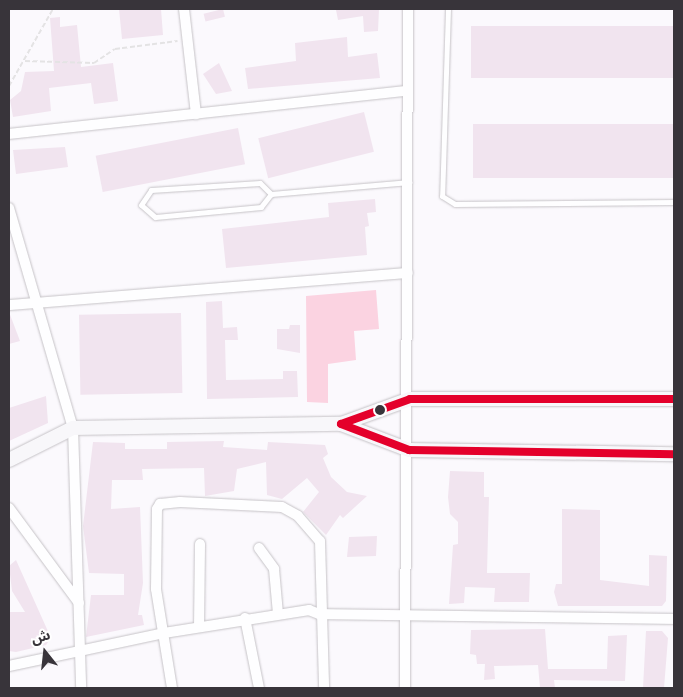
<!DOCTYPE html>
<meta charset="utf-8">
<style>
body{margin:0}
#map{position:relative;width:683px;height:697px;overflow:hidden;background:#fbf9fd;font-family:Signika,"Noto Sans Arabic",sans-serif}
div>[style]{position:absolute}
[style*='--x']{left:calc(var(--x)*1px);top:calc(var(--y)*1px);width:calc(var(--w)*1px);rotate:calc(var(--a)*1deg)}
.green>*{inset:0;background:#fbd3e1}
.building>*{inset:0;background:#f1e4ef;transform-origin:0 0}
.path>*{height:2px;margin-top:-1px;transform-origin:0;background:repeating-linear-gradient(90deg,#e4e3e4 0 5px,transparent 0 7.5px)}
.roads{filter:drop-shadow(0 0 1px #c6c3c7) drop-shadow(0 0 1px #c6c3c7)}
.lane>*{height:5px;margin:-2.5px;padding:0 2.5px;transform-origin:2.5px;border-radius:2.5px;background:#fefeff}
.street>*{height:10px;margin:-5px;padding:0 5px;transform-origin:5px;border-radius:5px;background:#fefeff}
.secondary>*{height:14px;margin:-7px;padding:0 7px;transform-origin:7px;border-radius:7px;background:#f8f7fa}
.bus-1>*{height:8px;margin:-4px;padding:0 4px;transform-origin:4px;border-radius:4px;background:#e4002b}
.dots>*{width:14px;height:14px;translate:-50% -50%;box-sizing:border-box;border:2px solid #fff;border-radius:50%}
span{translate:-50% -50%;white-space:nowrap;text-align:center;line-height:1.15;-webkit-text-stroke:4.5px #fff;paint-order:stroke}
.frame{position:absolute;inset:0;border:10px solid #38343a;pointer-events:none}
.north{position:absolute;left:20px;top:627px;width:50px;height:50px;-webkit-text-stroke:4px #fff;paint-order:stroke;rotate:344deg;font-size:14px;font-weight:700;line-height:20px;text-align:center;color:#38343a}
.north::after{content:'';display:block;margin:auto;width:18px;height:22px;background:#38343a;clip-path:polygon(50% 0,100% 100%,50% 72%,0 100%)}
</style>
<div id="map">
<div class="green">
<i style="clip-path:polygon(376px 290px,379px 329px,354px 331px,356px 360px,328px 364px,328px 403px,307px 402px,306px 296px)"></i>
</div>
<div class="building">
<i style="clip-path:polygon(119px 9px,161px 9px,163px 35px,122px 39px)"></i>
<i style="left:223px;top:9px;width:8px;height:20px;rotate:76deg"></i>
<i style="clip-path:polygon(379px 9px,378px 31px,364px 32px,363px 16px,338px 20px,336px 10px)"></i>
<i style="clip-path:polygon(60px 17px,60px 27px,77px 25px,81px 67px,113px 63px,118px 101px,94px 104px,91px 83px,49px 88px,51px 111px,13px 117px,10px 100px,21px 91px,25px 72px,54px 71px,50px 18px)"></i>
<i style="left:471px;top:26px;width:203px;height:52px"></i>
<i style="clip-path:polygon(347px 37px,348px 57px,377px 53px,380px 78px,248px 89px,245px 68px,296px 61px,295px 43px)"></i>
<i style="clip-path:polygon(219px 63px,232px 91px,216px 94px,203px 74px)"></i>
<i style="left:364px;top:112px;width:41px;height:109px;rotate:76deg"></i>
<i style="left:473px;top:124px;width:201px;height:54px"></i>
<i style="left:238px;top:128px;width:37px;height:145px;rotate:79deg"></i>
<i style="clip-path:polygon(65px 147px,68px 167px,16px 174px,13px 150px)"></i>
<i style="clip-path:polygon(375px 199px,376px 212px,367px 213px,369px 226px,365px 227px,367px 255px,226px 268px,222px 229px,329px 217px,328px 203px)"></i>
<i style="clip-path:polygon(222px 301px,223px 328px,237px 327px,238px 340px,225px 340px,226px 380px,283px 379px,283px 371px,297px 371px,298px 397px,207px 399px,206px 302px)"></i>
<i style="clip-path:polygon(9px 312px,20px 341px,9px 344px)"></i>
<i style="left:181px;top:313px;width:80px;height:102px;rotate:89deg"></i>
<i style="clip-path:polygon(290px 325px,300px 325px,300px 353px,277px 349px,277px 329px,289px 329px)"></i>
<i style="clip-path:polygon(46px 396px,48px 423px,9px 441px,9px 408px)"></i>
<i style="clip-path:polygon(224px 441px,223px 447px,267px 450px,268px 442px,325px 445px,328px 454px,323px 458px,331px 477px,347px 492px,367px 496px,343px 518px,340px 515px,326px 535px,303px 512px,319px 492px,307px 478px,282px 499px,267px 495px,266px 462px,237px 469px,234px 491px,205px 496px,204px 468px,142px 469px,143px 480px,112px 480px,111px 509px,140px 507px,143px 583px,138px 615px,142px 615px,144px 625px,86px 637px,91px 595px,124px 595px,124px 574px,89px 573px,83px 526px,93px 442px,125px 443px,125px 449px,167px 449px,167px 442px)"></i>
<i style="clip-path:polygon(450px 471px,484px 472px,484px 497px,489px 497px,487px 573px,530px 573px,529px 602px,494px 602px,495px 588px,465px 587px,464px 603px,449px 604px,453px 545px,458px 544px,458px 522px,450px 514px,448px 497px)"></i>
<i style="clip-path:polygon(562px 509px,600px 510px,600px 580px,649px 586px,649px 555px,667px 556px,666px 601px,662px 606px,558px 606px,554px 592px,556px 584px,562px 584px)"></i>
<i style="clip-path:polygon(377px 536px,376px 556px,347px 557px,349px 537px)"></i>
<i style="clip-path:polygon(16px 560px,51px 638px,46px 645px,16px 652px,9px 651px,9px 612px,25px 612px,12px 591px,9px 566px)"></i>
<i style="clip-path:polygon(545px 629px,548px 669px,607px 669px,608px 636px,627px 635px,625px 681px,554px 680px,555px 688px,540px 688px,538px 665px,494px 666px,495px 679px,484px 680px,485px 664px,477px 664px,476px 655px,470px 654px,471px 630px)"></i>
<i style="clip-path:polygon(646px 631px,662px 631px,668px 638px,664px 688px,643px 688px)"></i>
</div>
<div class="path">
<i style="--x:25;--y:61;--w:69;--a:1.7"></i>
<i style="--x:94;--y:63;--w:25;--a:-34"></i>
<i style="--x:115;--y:49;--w:63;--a:-7.4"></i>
<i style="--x:9;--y:86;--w:89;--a:-60.3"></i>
</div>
<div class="roads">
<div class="lane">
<i style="--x:448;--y:9;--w:187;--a:91.8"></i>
<i style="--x:442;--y:196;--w:15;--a:32"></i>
<i style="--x:455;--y:204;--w:219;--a:-0.5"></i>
<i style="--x:260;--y:183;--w:16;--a:45"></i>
<i style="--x:271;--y:194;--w:16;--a:128"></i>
<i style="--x:261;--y:207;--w:106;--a:174.6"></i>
<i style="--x:155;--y:217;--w:18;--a:-139"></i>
<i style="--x:141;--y:205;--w:18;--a:-56"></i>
<i style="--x:151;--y:190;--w:109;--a:-3.7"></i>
<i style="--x:271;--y:194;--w:139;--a:-5"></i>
</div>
<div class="street">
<i style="--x:184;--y:9;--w:106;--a:83.5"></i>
<i style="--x:9;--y:134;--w:401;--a:-6.2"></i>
<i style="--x:9;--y:208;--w:229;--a:73.8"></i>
<i style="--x:73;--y:428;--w:260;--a:88.2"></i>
<i style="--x:9;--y:305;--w:400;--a:-4.6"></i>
<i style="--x:9;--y:508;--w:118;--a:53.6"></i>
<i style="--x:259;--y:548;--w:26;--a:54"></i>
<i style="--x:274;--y:569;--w:45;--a:84.9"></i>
<i style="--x:245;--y:618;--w:71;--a:78.7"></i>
<i style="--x:199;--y:627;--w:83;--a:-89.3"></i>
<i style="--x:9;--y:666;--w:158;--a:-12"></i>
<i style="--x:164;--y:633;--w:147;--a:-9"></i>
<i style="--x:309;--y:610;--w:11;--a:22"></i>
<i style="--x:319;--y:614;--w:355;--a:0.8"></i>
<i style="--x:172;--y:688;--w:100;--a:-99.2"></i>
<i style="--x:156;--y:589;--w:80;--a:-89.3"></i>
<i style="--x:157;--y:509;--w:6;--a:-59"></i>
<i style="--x:160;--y:504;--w:20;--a:-6"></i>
<i style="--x:180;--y:502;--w:102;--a:2.8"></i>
<i style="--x:282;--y:507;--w:18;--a:29"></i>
<i style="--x:298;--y:516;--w:33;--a:49"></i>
<i style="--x:320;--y:541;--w:147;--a:88.4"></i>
<i style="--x:405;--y:688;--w:679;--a:-89.75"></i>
</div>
<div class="secondary">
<i style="--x:341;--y:424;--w:73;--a:20.9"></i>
<i style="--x:409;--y:450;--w:265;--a:0.9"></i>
<i style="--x:9;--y:460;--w:72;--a:-26.6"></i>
<i style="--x:73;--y:428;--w:268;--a:-0.9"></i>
<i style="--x:341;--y:424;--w:73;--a:-19.9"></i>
<i style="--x:410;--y:399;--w:264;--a:0"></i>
</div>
</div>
<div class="bus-1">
<i style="--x:341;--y:424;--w:73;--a:20.9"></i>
<i style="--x:409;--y:450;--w:265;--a:0.9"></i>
<i style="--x:341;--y:424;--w:73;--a:-19.9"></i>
<i style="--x:410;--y:399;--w:264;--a:0"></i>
</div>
<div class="dots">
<i style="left:380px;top:410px;background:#38343a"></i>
</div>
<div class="frame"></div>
<div class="north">ش</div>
</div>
